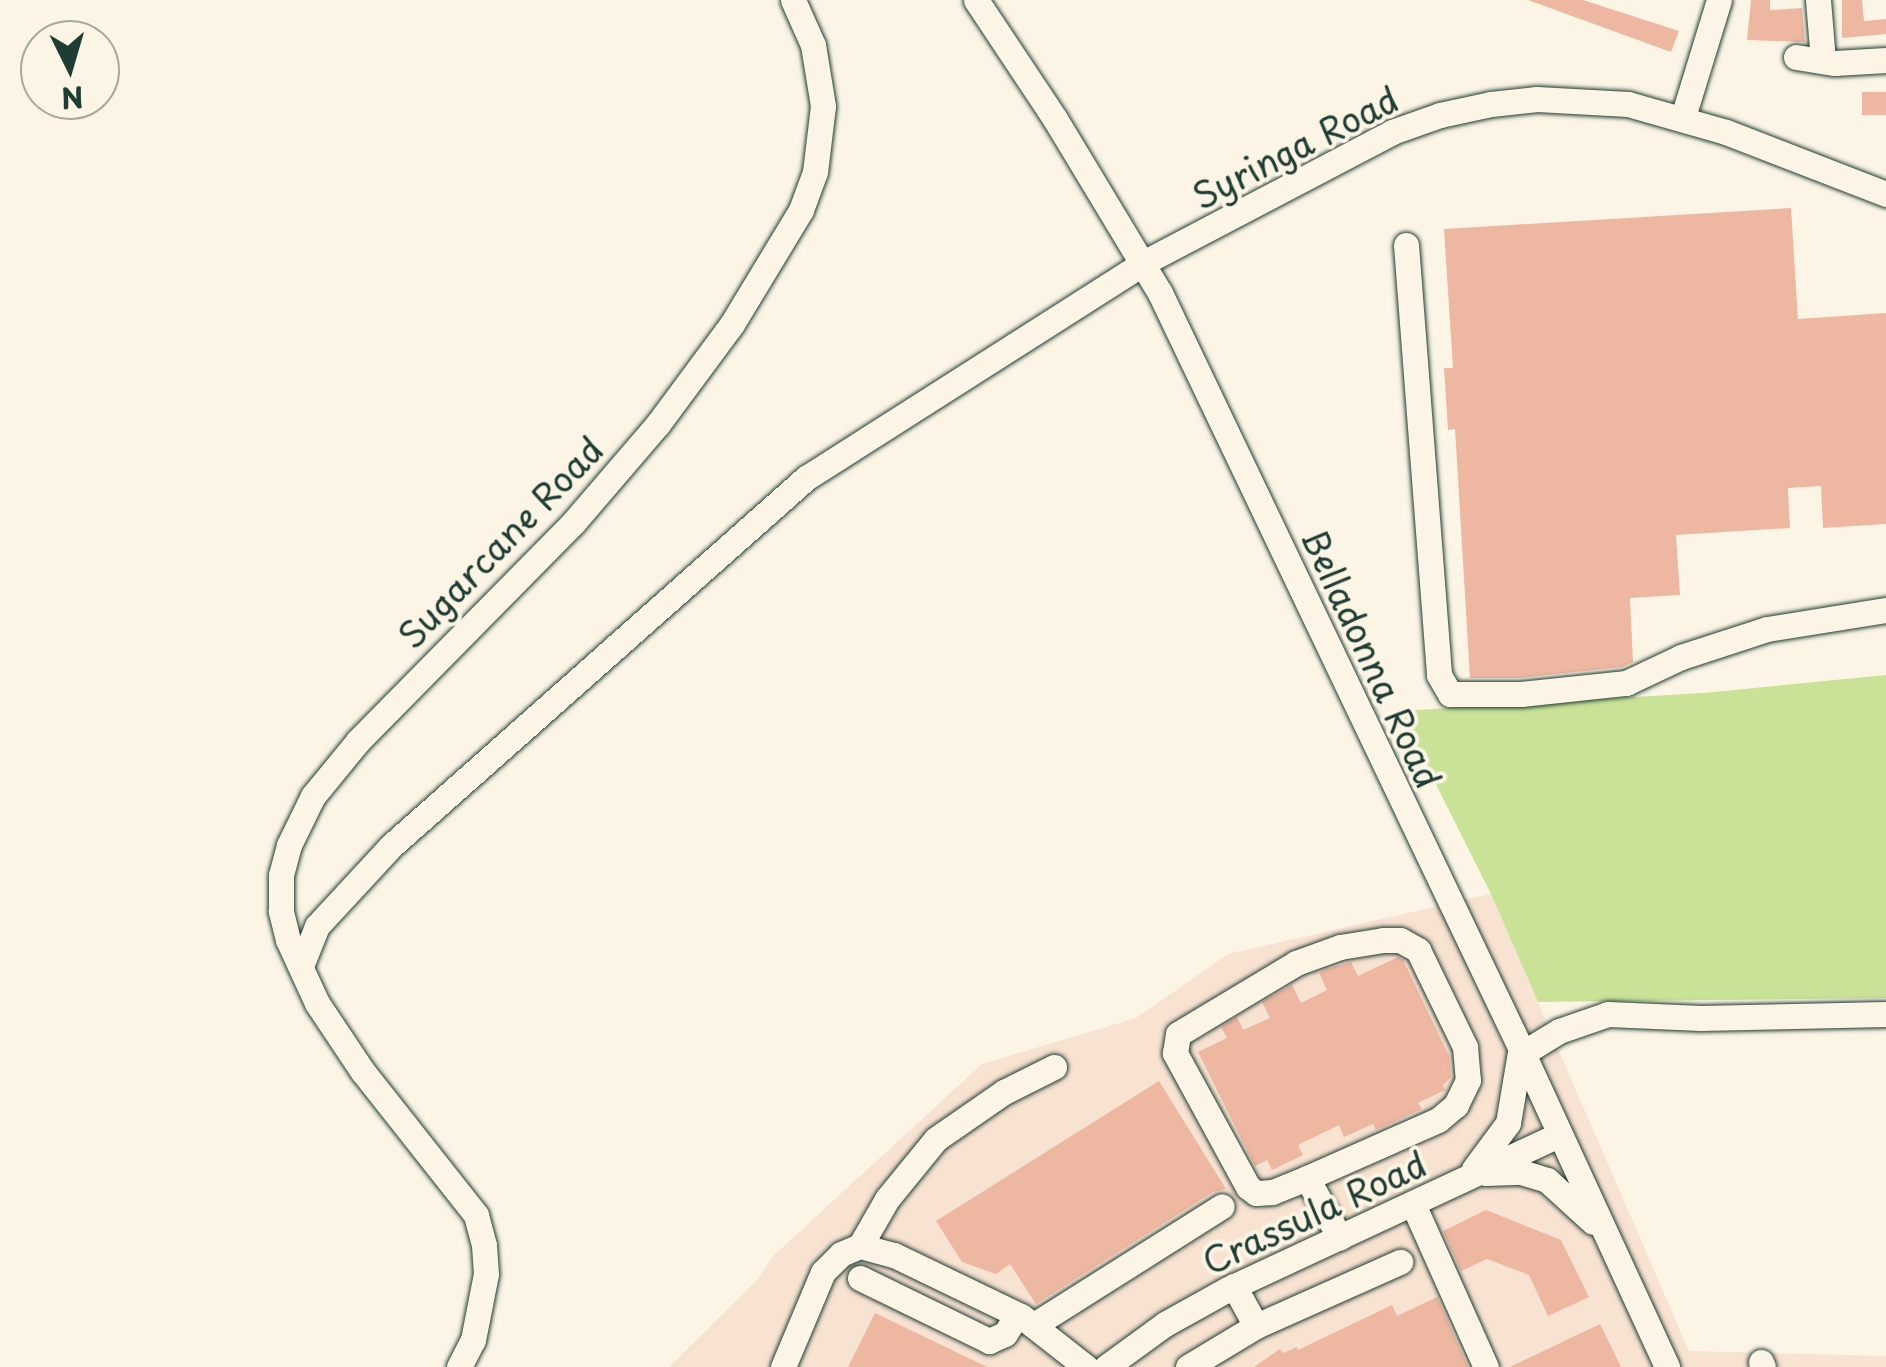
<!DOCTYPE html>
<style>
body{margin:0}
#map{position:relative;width:1886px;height:1367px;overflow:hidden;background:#fcf5e5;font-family:"Playpen Sans",sans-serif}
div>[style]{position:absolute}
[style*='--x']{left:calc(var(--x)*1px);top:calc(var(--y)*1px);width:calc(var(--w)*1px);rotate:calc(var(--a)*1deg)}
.built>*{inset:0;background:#f8e2d1}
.green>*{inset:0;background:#c9e298}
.building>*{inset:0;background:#eeb7a2;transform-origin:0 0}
.roads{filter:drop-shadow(0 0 2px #1f3d34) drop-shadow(0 0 2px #1f3d34)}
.minor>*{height:25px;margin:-12.5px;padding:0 12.5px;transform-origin:12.5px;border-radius:12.5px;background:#fcf5e5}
span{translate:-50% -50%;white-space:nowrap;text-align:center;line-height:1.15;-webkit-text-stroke:8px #fcf5e5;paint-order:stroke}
.street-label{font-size:35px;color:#1f3d34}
.north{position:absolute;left:20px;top:20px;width:100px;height:100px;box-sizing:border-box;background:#fcf5e5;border:2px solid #a4ab9e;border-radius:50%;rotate:175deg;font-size:28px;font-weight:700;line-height:40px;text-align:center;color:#1f3d34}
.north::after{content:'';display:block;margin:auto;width:35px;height:45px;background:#1f3d34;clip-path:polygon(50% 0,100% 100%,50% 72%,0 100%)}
</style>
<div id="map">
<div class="built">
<i style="clip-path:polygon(1491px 894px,1689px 1351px,1886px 1356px,1886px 1367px,669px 1367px,758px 1279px,773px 1256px,982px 1064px,1136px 1018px,1228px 954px)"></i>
</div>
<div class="green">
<i style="clip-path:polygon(1886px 675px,1886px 998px,1538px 1002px,1491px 894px,1399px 711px,1703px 693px)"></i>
</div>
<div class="building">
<i style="clip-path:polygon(1528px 0,1583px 0,1679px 31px,1671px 52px)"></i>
<i style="clip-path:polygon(1751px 0,1770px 0,1770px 10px,1802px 8px,1805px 42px,1747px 40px)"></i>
<i style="clip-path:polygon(1842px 0,1862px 0,1864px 21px,1886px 19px,1886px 34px,1842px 38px)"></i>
<i style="left:1886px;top:92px;width:23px;height:24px;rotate:90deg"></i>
<i style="clip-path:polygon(1791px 208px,1798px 319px,1886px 313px,1886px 524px,1823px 528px,1821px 486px,1788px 488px,1790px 528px,1676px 535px,1680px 595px,1630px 598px,1633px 662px,1622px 667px,1520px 678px,1470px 678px,1455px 429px,1448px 430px,1444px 368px,1453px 368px,1444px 229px)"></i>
<i style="clip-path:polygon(1398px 957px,1403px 960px,1449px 1056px,1451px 1077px,1443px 1085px,1445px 1090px,1418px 1103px,1422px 1109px,1376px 1130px,1373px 1124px,1344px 1137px,1339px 1125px,1298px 1145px,1303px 1155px,1272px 1170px,1267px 1160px,1255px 1166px,1198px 1052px,1227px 1038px,1221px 1027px,1237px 1017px,1243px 1030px,1270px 1018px,1262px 1002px,1292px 985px,1301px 1003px,1327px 990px,1319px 973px,1327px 969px,1351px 962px,1358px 976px)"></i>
<i style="clip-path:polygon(1159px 1081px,1226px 1189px,1213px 1192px,1036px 1304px,1010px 1264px,996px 1274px,962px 1262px,936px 1221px)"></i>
<i style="clip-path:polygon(1486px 1210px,1561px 1240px,1589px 1297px,1548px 1316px,1529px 1275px,1487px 1259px,1461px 1271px,1443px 1231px)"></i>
<i style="clip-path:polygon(1437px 1297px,1468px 1367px,1254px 1367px,1280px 1349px,1283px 1353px,1297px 1347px,1298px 1350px,1392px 1305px,1397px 1316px)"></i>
<i style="clip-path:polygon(875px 1313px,987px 1367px,848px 1367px)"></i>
<i style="clip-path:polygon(1600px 1324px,1621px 1367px,1510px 1367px)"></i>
</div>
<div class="roads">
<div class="minor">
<i style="--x:976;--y:0;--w:143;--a:56.4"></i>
<i style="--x:1055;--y:119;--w:203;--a:58.9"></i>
<i style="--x:1160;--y:293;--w:836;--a:64.48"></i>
<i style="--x:1520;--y:1047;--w:352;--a:65.3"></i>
<i style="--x:1818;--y:0;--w:61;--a:85.3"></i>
<i style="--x:1796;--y:57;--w:39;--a:9"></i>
<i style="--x:1835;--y:63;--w:51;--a:-3.4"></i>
<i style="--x:1683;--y:117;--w:122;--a:-72.9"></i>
<i style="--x:1406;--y:245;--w:431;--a:85.6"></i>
<i style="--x:1439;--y:675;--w:22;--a:60"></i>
<i style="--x:1450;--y:694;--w:71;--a:0"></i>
<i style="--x:1521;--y:694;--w:106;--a:-6"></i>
<i style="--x:1626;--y:683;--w:61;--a:-25.3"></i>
<i style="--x:1681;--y:657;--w:90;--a:-18"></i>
<i style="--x:1767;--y:629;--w:121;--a:-9.1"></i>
<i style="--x:1383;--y:940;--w:17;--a:0"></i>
<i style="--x:1400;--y:940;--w:21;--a:29"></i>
<i style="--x:1418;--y:950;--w:108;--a:64.1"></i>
<i style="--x:1465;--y:1047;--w:33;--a:85"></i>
<i style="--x:1468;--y:1080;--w:28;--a:116"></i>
<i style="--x:1456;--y:1105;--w:23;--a:140"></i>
<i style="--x:1438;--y:1120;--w:143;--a:156.1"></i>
<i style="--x:1307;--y:1178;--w:38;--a:158"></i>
<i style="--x:1272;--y:1192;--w:16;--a:176"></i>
<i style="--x:1256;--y:1193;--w:10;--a:-143"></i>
<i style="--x:1248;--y:1187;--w:153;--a:-118.6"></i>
<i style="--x:1175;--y:1053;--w:19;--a:-81"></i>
<i style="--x:1178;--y:1034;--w:138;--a:-31"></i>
<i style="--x:1296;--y:963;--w:47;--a:-20"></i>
<i style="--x:1340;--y:947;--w:44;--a:-9.2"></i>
<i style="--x:301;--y:966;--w:43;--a:-68.2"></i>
<i style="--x:317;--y:926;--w:109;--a:-47.2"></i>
<i style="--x:391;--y:846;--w:555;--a:-41.56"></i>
<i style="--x:806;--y:478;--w:400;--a:-32.5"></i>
<i style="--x:1143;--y:263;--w:281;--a:-27.7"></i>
<i style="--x:1392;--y:132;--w:51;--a:-19.5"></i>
<i style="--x:1440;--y:115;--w:52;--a:-12.2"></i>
<i style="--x:1491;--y:104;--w:46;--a:-6.2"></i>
<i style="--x:1537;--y:99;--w:91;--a:3.1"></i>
<i style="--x:1628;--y:104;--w:102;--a:15.9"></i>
<i style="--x:1726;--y:132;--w:172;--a:21.2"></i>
<i style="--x:1523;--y:1053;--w:42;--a:-31.4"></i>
<i style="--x:1559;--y:1031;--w:52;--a:-19.1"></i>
<i style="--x:1608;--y:1014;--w:93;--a:2.5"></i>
<i style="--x:1701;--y:1018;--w:185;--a:-1.2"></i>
<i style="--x:1474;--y:1169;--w:57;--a:-53.5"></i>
<i style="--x:1508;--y:1123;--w:72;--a:-80.4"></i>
<i style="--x:1486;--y:1173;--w:35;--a:-2"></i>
<i style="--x:1521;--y:1172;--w:27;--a:17"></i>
<i style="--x:1547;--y:1180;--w:62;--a:42.4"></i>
<i style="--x:1307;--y:1178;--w:68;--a:61.2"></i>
<i style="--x:1413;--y:1204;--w:179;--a:65.9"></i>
<i style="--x:860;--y:1246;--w:54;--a:-60.1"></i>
<i style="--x:887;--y:1199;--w:77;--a:-50.8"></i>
<i style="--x:936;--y:1139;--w:83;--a:-34.7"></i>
<i style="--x:1004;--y:1092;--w:56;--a:-26.6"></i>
<i style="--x:860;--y:1278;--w:144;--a:26"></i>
<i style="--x:989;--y:1341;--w:17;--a:-24"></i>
<i style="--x:1005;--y:1334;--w:22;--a:-58"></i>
<i style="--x:1034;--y:1325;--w:222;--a:-32.3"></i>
<i style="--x:1256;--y:1326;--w:158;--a:-24"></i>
<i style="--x:1761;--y:1362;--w:5;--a:68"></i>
<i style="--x:459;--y:1367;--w:30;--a:-63"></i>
<i style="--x:473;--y:1340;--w:67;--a:-78.9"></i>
<i style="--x:486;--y:1274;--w:29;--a:-94"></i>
<i style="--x:484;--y:1245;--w:31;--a:-105"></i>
<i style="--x:476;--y:1215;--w:182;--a:-128.3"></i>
<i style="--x:363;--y:1072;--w:83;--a:-123.7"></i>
<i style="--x:317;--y:1003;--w:69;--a:-114.7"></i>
<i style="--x:288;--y:940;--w:30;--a:-104"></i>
<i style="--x:281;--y:911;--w:36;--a:-90"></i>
<i style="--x:281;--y:875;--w:31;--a:-75"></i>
<i style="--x:289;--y:845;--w:55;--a:-63.9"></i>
<i style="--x:313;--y:796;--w:71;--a:-50.7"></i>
<i style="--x:358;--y:741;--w:306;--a:-45.4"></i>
<i style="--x:573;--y:523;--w:130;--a:-49.4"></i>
<i style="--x:658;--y:424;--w:124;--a:-53.5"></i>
<i style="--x:732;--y:324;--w:133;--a:-58.8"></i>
<i style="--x:801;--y:210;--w:40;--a:-69.8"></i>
<i style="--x:815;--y:172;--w:66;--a:-83.1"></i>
<i style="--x:823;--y:106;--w:62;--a:-99.3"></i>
<i style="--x:813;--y:45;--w:49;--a:-114"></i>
<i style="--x:783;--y:1367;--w:103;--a:-67.2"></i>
<i style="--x:823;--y:1272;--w:25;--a:-45"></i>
<i style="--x:841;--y:1254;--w:21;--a:-23"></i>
<i style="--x:860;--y:1246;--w:35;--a:15"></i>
<i style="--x:894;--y:1255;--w:141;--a:25.7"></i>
<i style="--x:1021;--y:1316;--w:83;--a:38.1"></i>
<i style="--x:1106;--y:1367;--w:73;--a:-36.1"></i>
<i style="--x:1165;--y:1324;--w:72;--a:-29.1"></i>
<i style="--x:1228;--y:1289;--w:366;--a:-25"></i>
<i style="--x:1188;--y:1367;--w:79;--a:-31.1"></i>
<i style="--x:1256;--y:1326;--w:46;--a:-118.8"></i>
</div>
</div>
<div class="street-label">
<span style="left:1295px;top:147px;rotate:-27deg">Syringa Road</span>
<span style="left:500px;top:542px;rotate:-46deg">Sugarcane Road</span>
<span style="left:1372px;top:658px;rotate:65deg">Belladonna Road</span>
<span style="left:1314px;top:1212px;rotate:-25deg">Crassula Road</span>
</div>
<div class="north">N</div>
</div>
